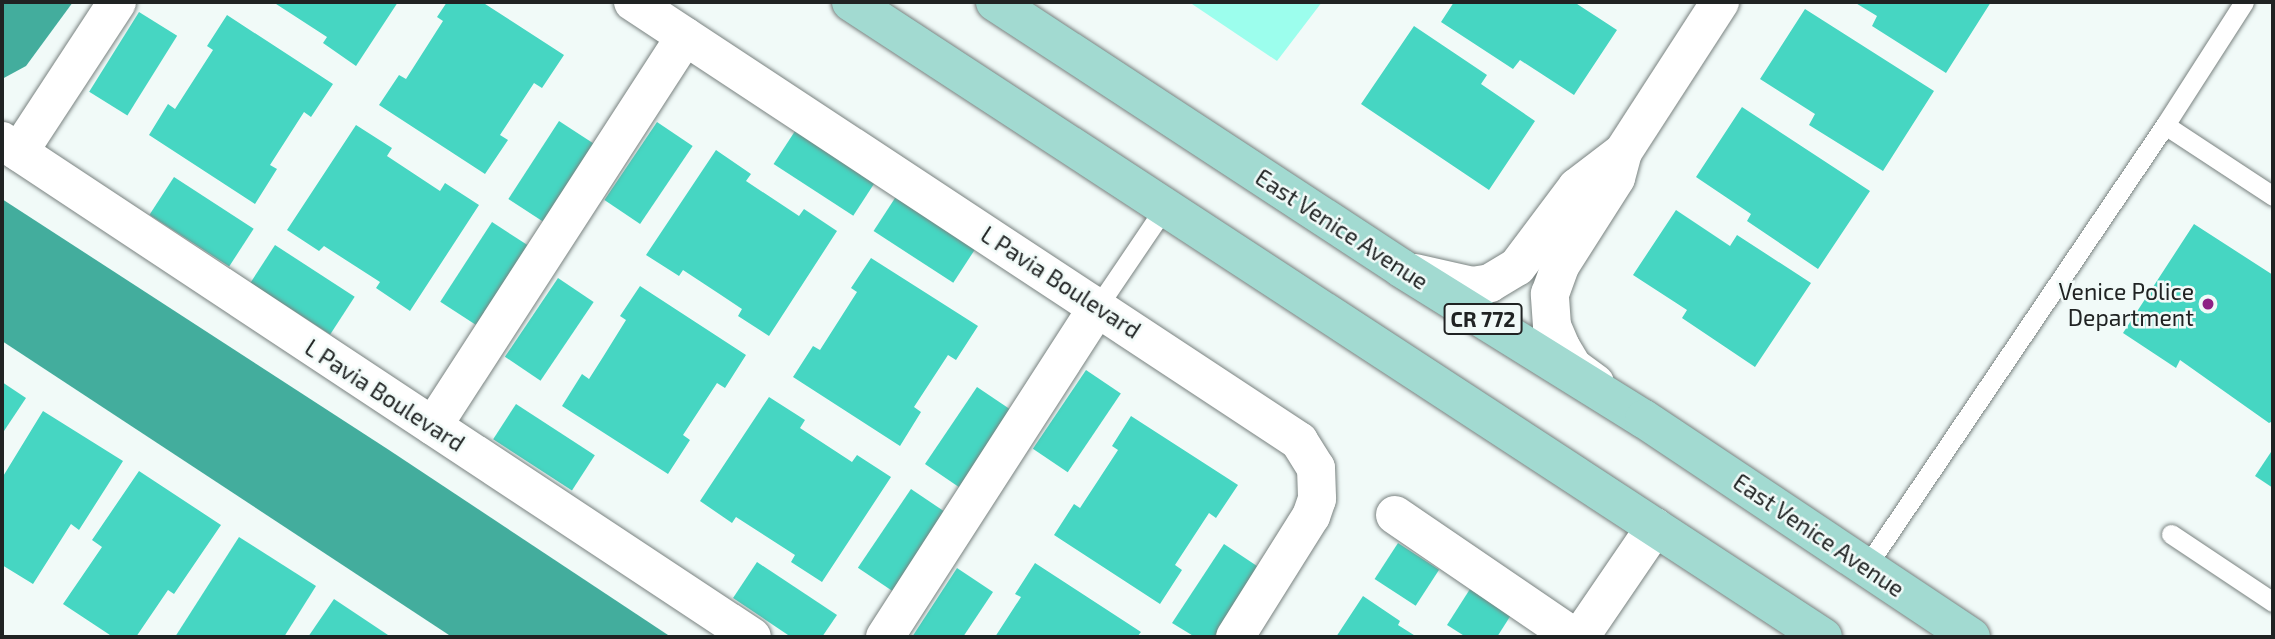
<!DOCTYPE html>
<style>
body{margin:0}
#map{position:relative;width:2275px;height:639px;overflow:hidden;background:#f1faf8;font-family:"Exo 2",sans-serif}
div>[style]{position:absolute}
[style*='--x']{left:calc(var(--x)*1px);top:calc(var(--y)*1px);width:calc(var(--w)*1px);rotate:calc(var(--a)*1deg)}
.green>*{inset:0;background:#9cfeed}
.water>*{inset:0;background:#43ad9d}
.building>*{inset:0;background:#46d6c2;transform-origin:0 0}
.roads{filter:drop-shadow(0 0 2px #798280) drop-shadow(0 0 2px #798280)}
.service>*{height:19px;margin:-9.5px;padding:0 9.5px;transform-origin:9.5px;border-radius:9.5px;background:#fff}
.minor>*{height:38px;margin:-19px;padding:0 19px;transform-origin:19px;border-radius:19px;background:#fff}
.primary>*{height:38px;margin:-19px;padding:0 19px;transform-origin:19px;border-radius:19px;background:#a2dad1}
.dots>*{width:19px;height:19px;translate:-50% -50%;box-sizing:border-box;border:4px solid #f1faf8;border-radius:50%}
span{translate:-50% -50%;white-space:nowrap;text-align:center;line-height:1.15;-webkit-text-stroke:5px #f1faf8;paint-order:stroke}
.shield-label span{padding:2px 5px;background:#f1faf8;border:2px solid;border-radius:5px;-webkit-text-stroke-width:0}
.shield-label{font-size:21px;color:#202323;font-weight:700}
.street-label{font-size:23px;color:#202323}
.poi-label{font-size:23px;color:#202323}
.right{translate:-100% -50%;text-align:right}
.frame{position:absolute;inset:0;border:4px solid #202323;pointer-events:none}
</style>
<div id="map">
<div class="green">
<i style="clip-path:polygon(1189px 2px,1322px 2px,1277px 61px)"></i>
</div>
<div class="water">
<i style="clip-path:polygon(2px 2px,73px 2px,26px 66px,2px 79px)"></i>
<i style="clip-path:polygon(2px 199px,389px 450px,671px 637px,452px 637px,2px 341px)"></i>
</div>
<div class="building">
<i style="clip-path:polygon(273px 2px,398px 2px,356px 66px,323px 43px,327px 37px)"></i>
<i style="clip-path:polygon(447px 2px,482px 2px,564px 55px,542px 88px,534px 83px,500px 135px,508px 140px,485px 174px,379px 105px,399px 75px,406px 79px,443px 21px,437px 17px)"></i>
<i style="clip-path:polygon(1454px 2px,1574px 2px,1617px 30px,1574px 95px,1520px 60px,1513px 69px,1441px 22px)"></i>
<i style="clip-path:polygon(1854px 2px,1991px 2px,1946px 73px,1872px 26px,1877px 16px)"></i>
<i style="clip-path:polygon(1805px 9px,1934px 91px,1883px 171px,1809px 125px,1815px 114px,1760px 79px)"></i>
<i style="left:139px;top:12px;width:45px;height:94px;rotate:32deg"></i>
<i style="clip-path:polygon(227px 15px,333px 84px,311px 117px,304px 112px,270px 165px,277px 169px,255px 204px,149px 135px,168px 104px,175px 109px,213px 50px,207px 46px)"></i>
<i style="clip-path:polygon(1414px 26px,1487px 75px,1481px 84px,1535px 121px,1489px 190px,1361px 104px)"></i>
<i style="clip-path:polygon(1742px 107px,1870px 191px,1818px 269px,1747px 221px,1751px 214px,1696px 177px)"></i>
<i style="left:559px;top:121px;width:43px;height:93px;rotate:33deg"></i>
<i style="left:657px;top:122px;width:43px;height:94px;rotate:34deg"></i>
<i style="clip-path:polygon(356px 125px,392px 148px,387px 156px,440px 191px,445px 183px,479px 205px,410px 311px,376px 288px,380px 282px,324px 246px,319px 251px,287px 230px)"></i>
<i style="left:797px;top:128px;width:95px;height:43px;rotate:33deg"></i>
<i style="clip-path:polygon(716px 150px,751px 174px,746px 181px,799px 216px,804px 209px,837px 231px,769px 336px,738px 316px,742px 309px,721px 295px,683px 270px,679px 276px,646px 255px)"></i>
<i style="left:174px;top:177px;width:95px;height:45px;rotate:33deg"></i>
<i style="left:897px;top:195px;width:95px;height:43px;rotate:33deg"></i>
<i style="clip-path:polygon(1676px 210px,1730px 246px,1737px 235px,1811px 283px,1755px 367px,1682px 318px,1687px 310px,1633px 275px)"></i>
<i style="left:492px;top:222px;width:45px;height:95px;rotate:33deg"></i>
<i style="clip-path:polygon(2194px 224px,2273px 275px,2273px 421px,2269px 423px,2180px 360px,2176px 368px,2123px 333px)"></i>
<i style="left:275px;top:245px;width:95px;height:45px;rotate:33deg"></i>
<i style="clip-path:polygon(871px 258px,978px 326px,956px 360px,948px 355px,914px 407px,921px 412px,900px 446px,793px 377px,813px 346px,820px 350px,857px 292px,851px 288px)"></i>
<i style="left:558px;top:278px;width:43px;height:95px;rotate:34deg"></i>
<i style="clip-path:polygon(640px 286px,746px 355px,725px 388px,717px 383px,683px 435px,690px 440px,668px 474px,562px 406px,582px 374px,589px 379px,603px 357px,626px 320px,620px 316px)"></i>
<i style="left:1086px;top:370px;width:42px;height:95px;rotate:34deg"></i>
<i style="clip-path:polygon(2px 382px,26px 398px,2px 434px)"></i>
<i style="left:977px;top:387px;width:43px;height:93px;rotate:34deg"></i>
<i style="clip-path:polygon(769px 397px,805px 420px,800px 428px,852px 462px,857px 455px,891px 477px,822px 582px,791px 562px,795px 555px,736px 517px,732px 523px,700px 501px)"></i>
<i style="left:516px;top:404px;width:94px;height:42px;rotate:33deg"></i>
<i style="clip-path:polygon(43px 411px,123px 461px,79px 530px,71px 524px,33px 584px,2px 565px,2px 478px)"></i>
<i style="clip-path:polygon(1131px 416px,1238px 485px,1216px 518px,1209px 513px,1175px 565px,1182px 570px,1160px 604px,1054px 535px,1074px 504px,1080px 508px,1118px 450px,1112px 446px)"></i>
<i style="clip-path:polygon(2273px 449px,2273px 488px,2255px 476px)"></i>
<i style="clip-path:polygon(139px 471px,221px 525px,174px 594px,168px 590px,136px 637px,113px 637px,63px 604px,102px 547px,92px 540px)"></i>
<i style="left:911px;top:489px;width:43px;height:95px;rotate:34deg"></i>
<i style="clip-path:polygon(239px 537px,316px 586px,284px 637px,175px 637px)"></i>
<i style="left:1398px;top:543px;width:49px;height:43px;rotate:33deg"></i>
<i style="clip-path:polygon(1224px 544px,1260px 568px,1214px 637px,1195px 637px,1172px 623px)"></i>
<i style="clip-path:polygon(757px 562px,837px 615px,822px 637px,791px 637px,733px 598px)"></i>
<i style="clip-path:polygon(1035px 563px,1141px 632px,1137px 637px,995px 637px,1021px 597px,1015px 594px)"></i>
<i style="clip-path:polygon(957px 568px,993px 592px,963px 637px,912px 637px)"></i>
<i style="clip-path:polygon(1470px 589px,1511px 615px,1497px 637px,1466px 637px,1447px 625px)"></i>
<i style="clip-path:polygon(1363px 596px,1400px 621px,1398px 625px,1417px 637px,1336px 637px)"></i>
<i style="clip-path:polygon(334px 599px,391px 637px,308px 637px)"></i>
</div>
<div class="roads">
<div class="service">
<i style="--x:2244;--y:2;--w:146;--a:122.7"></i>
<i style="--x:2165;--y:125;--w:129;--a:33.3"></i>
<i style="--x:1098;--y:306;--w:120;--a:-55.9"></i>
<i style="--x:2171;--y:534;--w:123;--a:33.7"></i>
<i style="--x:1866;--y:567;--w:534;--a:-55.92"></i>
</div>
<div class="minor">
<i style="--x:633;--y:2;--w:798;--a:33.39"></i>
<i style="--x:1299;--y:441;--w:32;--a:58"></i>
<i style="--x:1316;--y:468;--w:31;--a:88"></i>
<i style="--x:1317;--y:499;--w:18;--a:109"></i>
<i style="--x:1311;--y:516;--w:143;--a:122.1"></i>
<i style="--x:2;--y:141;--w:899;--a:33.48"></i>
<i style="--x:19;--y:152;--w:179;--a:-56.8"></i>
<i style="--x:1415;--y:273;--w:58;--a:12.8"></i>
<i style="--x:1472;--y:286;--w:18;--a:-9"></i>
<i style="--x:1490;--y:283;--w:31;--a:-31"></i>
<i style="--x:1517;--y:267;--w:100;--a:-53.1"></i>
<i style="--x:1577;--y:187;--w:58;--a:-37.3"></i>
<i style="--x:1623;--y:152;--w:179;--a:-57.1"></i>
<i style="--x:1595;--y:383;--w:27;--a:-144"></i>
<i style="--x:1573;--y:367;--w:23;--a:-121"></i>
<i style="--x:1561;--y:347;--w:23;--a:-113"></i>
<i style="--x:1552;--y:326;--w:32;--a:-94"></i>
<i style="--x:1550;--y:294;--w:30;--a:-70"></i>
<i style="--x:1560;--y:266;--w:104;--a:-57.5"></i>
<i style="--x:1616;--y:178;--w:23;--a:-75"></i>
<i style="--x:433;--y:426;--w:464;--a:-57.1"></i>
<i style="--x:1395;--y:515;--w:217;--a:34.3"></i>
<i style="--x:885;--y:637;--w:394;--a:-57.2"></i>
<i style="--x:1580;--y:637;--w:133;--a:-55.7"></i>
</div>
<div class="primary">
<i style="--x:851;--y:2;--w:1161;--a:33.16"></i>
<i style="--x:995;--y:2;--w:485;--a:33.2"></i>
<i style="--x:1401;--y:268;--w:286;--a:31.9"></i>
<i style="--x:1644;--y:419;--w:393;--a:33.7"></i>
</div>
</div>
<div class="dots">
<i style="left:2208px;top:304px;background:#8e2185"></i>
</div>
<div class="shield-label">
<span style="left:1483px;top:319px">CR 772</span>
</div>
<div class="street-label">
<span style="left:1342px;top:229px;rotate:33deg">East Venice Avenue</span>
<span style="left:1061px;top:282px;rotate:33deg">L Pavia Boulevard</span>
<span style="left:385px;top:395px;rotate:33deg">L Pavia Boulevard</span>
<span style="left:1819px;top:535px;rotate:34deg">East Venice Avenue</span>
</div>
<div class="poi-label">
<span class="right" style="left:2194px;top:304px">Venice Police<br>Department</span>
</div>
<div class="frame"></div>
</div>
